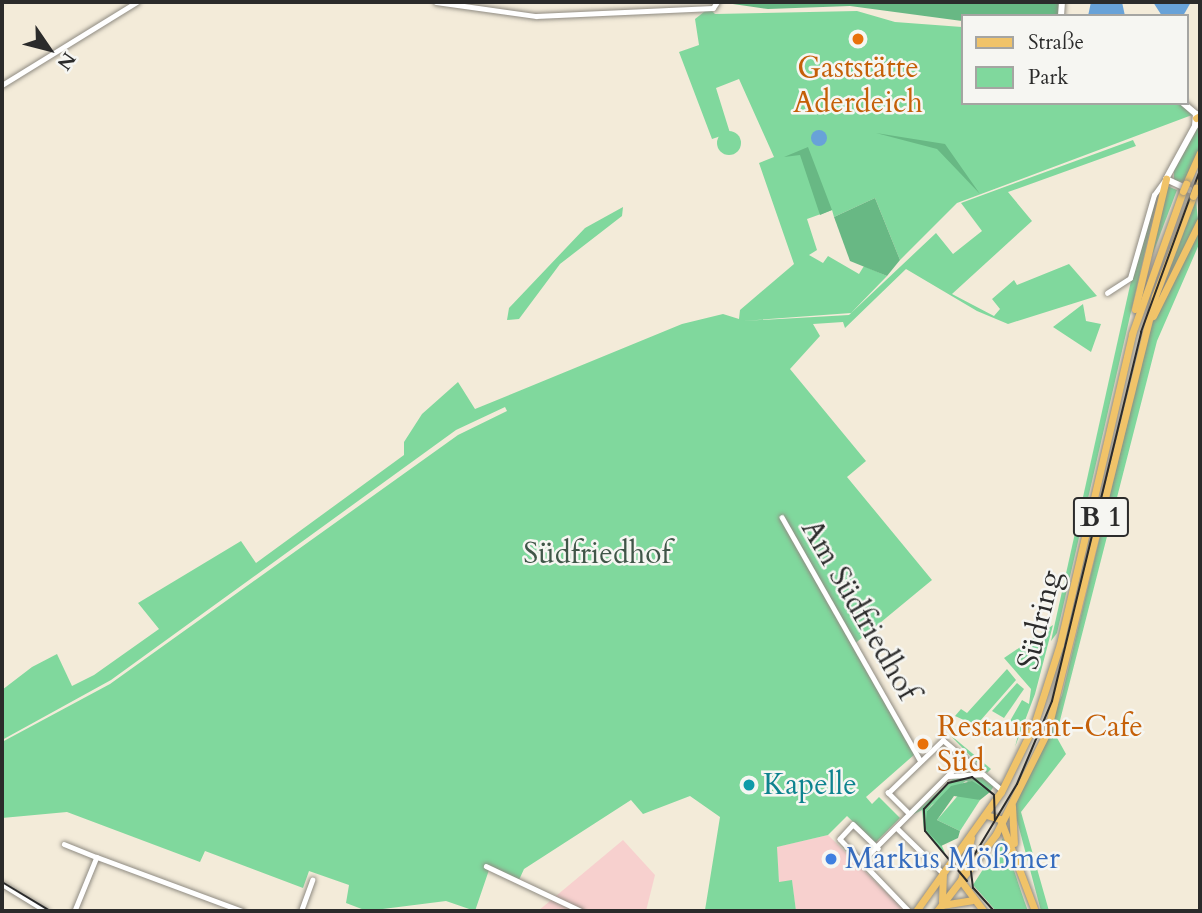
<!DOCTYPE html>
<meta charset="utf-8">
<style>
body{margin:0}
#map{position:relative;width:1202px;height:913px;overflow:hidden;background:#f3ebd9;font-family:Cardo,serif}
div>[style]{position:absolute}
[style*='--x']{left:calc(var(--x)*1px);top:calc(var(--y)*1px);width:calc(var(--w)*1px);rotate:calc(var(--a)*1deg)}
.built>*{inset:0;background:#f7d0ce}
.green>*{inset:0;background:#80d89d}
.round{border-radius:50%}
.forest>*{inset:0;background:#68b884}
.water>*{inset:0;background:#68a2d8}
.roads{filter:drop-shadow(0 0 2px #8f8b82) drop-shadow(0 0 2px #8f8b82)}
.minor>*{height:4.5px;margin:-2.25px;padding:0 2.25px;transform-origin:2.25px;border-radius:2.25px;background:#fff}
.tertiary>*{height:6px;margin:-3px;padding:0 3px;transform-origin:3px;border-radius:3px;background:#fff}
.primary>*{height:7px;margin:-3.5px;padding:0 3.5px;transform-origin:3.5px;border-radius:3.5px;background:#f0c369}
.tram>*{height:2px;margin:-1px;padding:0 1px;transform-origin:1px;border-radius:1px;background:#2b2b2b}
.bridges{filter:drop-shadow(0 0 2px #8f8b82) drop-shadow(0 0 2px #8f8b82)}
.primary-bridge>*{height:7px;margin:-3.5px;padding:0 3.5px;transform-origin:3.5px;border-radius:3.5px;background:#f0c369}
.dots>*{width:19px;height:19px;translate:-50% -50%;box-sizing:border-box;border:4px solid #f6f6f2;border-radius:50%}
span{translate:-50% -50%;white-space:nowrap;text-align:center;line-height:1.15;-webkit-text-stroke:5px #f6f6f2;paint-order:stroke}
.shield-label span{padding:2px 5px;background:#f6f6f2;border:2px solid;border-radius:5px;-webkit-text-stroke-width:0}
.shield-label{font-size:28px;color:#2b2b2b;font-weight:700}
.food-label{font-size:30px;color:#c56008}
.left{translate:0 -50%;text-align:left}
.park-label{font-size:30px;color:#405648}
.street-label{font-size:30px;color:#2b2b2b}
.culture-label{font-size:30px;color:#0d838f}
.shop-label{font-size:30px;color:#366cbe}
.frame{position:absolute;inset:0;border:4px solid #2b2b2b;pointer-events:none}
.legend{position:absolute;left:961px;top:14px;width:228px;height:91px;box-sizing:border-box;background:#f6f6f2;border:2px solid #a5a5a2;margin:0;padding:9px 12px;list-style:none;font-size:21px;color:#2b2b2b}
.legend li{display:flex;align-items:center;gap:14px;height:35px}
.legend b{width:35px;border:2px solid #a5a5a2}
.north{position:absolute;left:14px;top:14px;width:70px;height:70px;-webkit-text-stroke:5px #f6f6f2;paint-order:stroke;rotate:125deg;font-size:19px;font-weight:700;line-height:28px;text-align:center;color:#2b2b2b}
.north::after{content:'';display:block;margin:auto;width:24px;height:32px;background:#2b2b2b;clip-path:polygon(50% 0,100% 100%,50% 72%,0 100%)}
</style>
<div id="map">
<div class="built">
<i style="clip-path:polygon(828px 835px,905px 911px,796px 911px,792px 881px,779px 883px,776px 847px)"></i>
<i style="clip-path:polygon(623px 840px,655px 875px,646px 911px,538px 911px)"></i>
</div>
<div class="green">
<i style="clip-path:polygon(709px 8px,715px 14px,857px 11px,895px 22px,962px 27px,962px 103px,1179px 103px,1192px 115px,957px 203px,900px 260px,875px 198px,834px 217px,832px 210px,807px 219px,817px 250px,809px 255px,823px 263px,828px 256px,859px 274px,864px 266px,887px 276px,851px 313px,742px 321px,849px 315px,936px 233px,953px 254px,982px 231px,961px 203px,1133px 140px,1136px 146px,1008px 192px,1032px 221px,952px 294px,994px 316px,1000px 309px,992px 299px,1014px 280px,1017px 285px,1069px 264px,1097px 296px,1008px 324px,977px 311px,906px 269px,845px 328px,843px 322px,813px 324px,820px 336px,790px 369px,866px 461px,847px 477px,932px 580px,852px 646px,915px 754px,866px 797px,872px 804px,879px 797px,900px 818px,875px 843px,847px 816px,828px 835px,777px 847px,779px 882px,792px 880px,796px 911px,705px 910px,720px 817px,690px 796px,643px 814px,631px 800px,524px 869px,519px 880px,490px 867px,475px 911px,446px 901px,367px 911px,346px 903px,349px 885px,309px 871px,303px 888px,205px 851px,200px 862px,67px 812px,2px 818px,2px 742px,110px 684px,458px 435px,507px 411px,505px 407px,456px 430px,111px 680px,2px 740px,2px 690px,32px 667px,57px 654px,72px 686px,94px 675px,159px 629px,138px 603px,241px 541px,256px 563px,404px 455px,404px 442px,422px 414px,458px 382px,475px 409px,682px 324px,723px 314px,739px 319px,740px 310px,794px 264px,759px 163px,774px 157px,739px 79px,716px 88px,730px 133px,712px 139px,679px 52px,699px 45px,695px 19px)"></i>
<i style="clip-path:polygon(1200px 123px,1200px 148px,1184px 183px,1174px 180px,1174px 171px)"></i>
<i class="round" style="left:717px;top:131px;width:24px;height:24px"></i>
<i style="clip-path:polygon(1160px 186px,1057px 633px,1051px 641px,1131px 281px)"></i>
<i style="clip-path:polygon(1167px 186px,1177px 190px,1150px 261px)"></i>
<i style="clip-path:polygon(1196px 200px,1200px 242px,1157px 341px,1056px 736px,1066px 754px,1021px 812px,1049px 911px,1041px 911px,1014px 809px,1062px 695px,1159px 291px)"></i>
<i style="clip-path:polygon(623px 207px,622px 216px,560px 264px,519px 319px,507px 320px,509px 308px,585px 228px)"></i>
<i style="clip-path:polygon(1083px 304px,1086px 321px,1101px 324px,1091px 352px,1053px 327px)"></i>
<i style="clip-path:polygon(1053px 625px,1035px 694px,1015px 747px,1020px 728px,1010px 721px,1022px 700px,1029px 704px,1031px 689px,1004px 658px)"></i>
<i style="clip-path:polygon(1007px 669px,1016px 680px,980px 721px,999px 736px,955px 716px,961px 709px,967px 713px)"></i>
<i style="clip-path:polygon(1017px 683px,1024px 689px,1004px 718px,992px 711px)"></i>
<i style="clip-path:polygon(948px 733px,991px 769px,987px 773px)"></i>
<i style="clip-path:polygon(956px 776px,979px 776px,994px 786px,990px 792px,966px 781px,932px 805px,927px 811px,945px 853px,924px 831px,922px 810px,912px 815px)"></i>
<i style="clip-path:polygon(961px 792px,980px 800px,960px 831px,937px 820px)"></i>
<i style="clip-path:polygon(1003px 838px,1024px 900px,1028px 911px,996px 911px,973px 885px)"></i>
</div>
<div class="forest">
<i style="clip-path:polygon(719px 2px,1060px 2px,1059px 16px,962px 16px,962px 21px,850px 6px,768px 9px)"></i>
<i style="clip-path:polygon(876px 133px,945px 144px,980px 194px,937px 149px)"></i>
<i style="clip-path:polygon(808px 147px,832px 210px,820px 215px,800px 155px,784px 157px)"></i>
<i style="clip-path:polygon(875px 198px,900px 260px,887px 276px,850px 261px,834px 217px)"></i>
<i style="clip-path:polygon(972px 781px,990px 792px,980px 800px,954px 796px,937px 820px,960px 831px,958px 838px,941px 846px,925px 829px,927px 811px,951px 786px)"></i>
</div>
<div class="water">
<i style="clip-path:polygon(1091px 2px,1122px 2px,1125px 16px,1088px 16px)"></i>
<i style="clip-path:polygon(1153px 2px,1191px 2px,1183px 16px,1162px 16px)"></i>
<i class="round" style="left:811px;top:130px;width:16px;height:16px"></i>
</div>
<div class="roads">
<div class="minor">
<i style="--x:436;--y:2;--w:101;--a:8"></i>
<i style="--x:536;--y:16;--w:177;--a:-2.6"></i>
<i style="--x:713;--y:8;--w:7;--a:-56"></i>
<i style="--x:2;--y:85;--w:158;--a:-31.6"></i>
<i style="--x:1107;--y:293;--w:27;--a:-33"></i>
<i style="--x:1130;--y:278;--w:86;--a:-73.9"></i>
<i style="--x:1154;--y:195;--w:19;--a:-54"></i>
<i style="--x:782;--y:517;--w:279;--a:60.4"></i>
<i style="--x:948;--y:776;--w:33;--a:-3"></i>
<i style="--x:909;--y:814;--w:30;--a:-135"></i>
<i style="--x:888;--y:793;--w:76;--a:-43.9"></i>
<i style="--x:943;--y:740;--w:77;--a:40.3"></i>
<i style="--x:898;--y:829;--w:63;--a:44.4"></i>
<i style="--x:64;--y:844;--w:35;--a:22"></i>
<i style="--x:97;--y:857;--w:58;--a:112.2"></i>
<i style="--x:878;--y:849;--w:35;--a:-136"></i>
<i style="--x:853;--y:825;--w:19;--a:133"></i>
<i style="--x:840;--y:839;--w:100;--a:46.2"></i>
<i style="--x:97;--y:857;--w:155;--a:20.4"></i>
<i style="--x:860;--y:863;--w:148;--a:-45"></i>
<i style="--x:486;--y:866;--w:105;--a:25.3"></i>
<i style="--x:2;--y:884;--w:52;--a:31.5"></i>
<i style="--x:301;--y:911;--w:33;--a:-70"></i>
</div>
<div class="tertiary">
<i style="--x:1061;--y:16;--w:14;--a:-86"></i>
<i style="--x:1183;--y:103;--w:17;--a:40"></i>
<i style="--x:1196;--y:114;--w:12;--a:95"></i>
<i style="--x:1195;--y:126;--w:60;--a:118.7"></i>
<i style="--x:1166;--y:179;--w:38;--a:25"></i>
</div>
<div class="primary">
<i style="--x:1196;--y:118;--w:4;--a:-27"></i>
<i style="--x:1186;--y:184;--w:34;--a:-66"></i>
<i style="--x:1196;--y:188;--w:9;--a:-63"></i>
<i style="--x:1135;--y:309;--w:134;--a:-76.6"></i>
<i style="--x:1153;--y:316;--w:106;--a:-63.7"></i>
<i style="--x:1012;--y:806;--w:37;--a:87"></i>
<i style="--x:986;--y:815;--w:15;--a:16"></i>
<i style="--x:1000;--y:819;--w:98;--a:69.2"></i>
<i style="--x:971;--y:838;--w:44;--a:103.1"></i>
<i style="--x:961;--y:881;--w:38;--a:53"></i>
<i style="--x:942;--y:901;--w:28;--a:-88"></i>
<i style="--x:942;--y:905;--w:30;--a:-9"></i>
<i style="--x:916;--y:911;--w:146;--a:-54.5"></i>
<i style="--x:1001;--y:792;--w:75;--a:-63.8"></i>
<i style="--x:1034;--y:725;--w:85;--a:-72.2"></i>
<i style="--x:1060;--y:644;--w:318;--a:-76.9"></i>
<i style="--x:1132;--y:334;--w:152;--a:-70.4"></i>
<i style="--x:937;--y:911;--w:97;--a:-52.5"></i>
<i style="--x:996;--y:834;--w:114;--a:-63.4"></i>
<i style="--x:1047;--y:732;--w:449;--a:-76.1"></i>
<i style="--x:1155;--y:296;--w:107;--a:-69.2"></i>
</div>
</div>
<div class="tram">
<i style="--x:967;--y:881;--w:65;--a:-130"></i>
<i style="--x:925;--y:831;--w:22;--a:-93"></i>
<i style="--x:924;--y:809;--w:35;--a:-47"></i>
<i style="--x:948;--y:783;--w:25;--a:-14"></i>
<i style="--x:972;--y:777;--w:28;--a:39"></i>
<i style="--x:994;--y:795;--w:25;--a:88"></i>
<i style="--x:2;--y:882;--w:56;--a:31.1"></i>
<i style="--x:994;--y:911;--w:31;--a:-132"></i>
<i style="--x:973;--y:888;--w:26;--a:-97"></i>
<i style="--x:970;--y:862;--w:91;--a:-58.9"></i>
<i style="--x:1017;--y:784;--w:90;--a:-67.1"></i>
<i style="--x:1052;--y:701;--w:380;--a:-76.4"></i>
<i style="--x:1141;--y:332;--w:172;--a:-70"></i>
</div>
<div class="bridges">
<div class="primary-bridge">
<i style="--x:1183;--y:191;--w:8;--a:-67"></i>
<i style="--x:1193;--y:196;--w:9;--a:-69"></i>
</div>
</div>
<div class="dots">
<i style="left:858px;top:39px;background:#e8710a"></i>
<i style="left:923px;top:744px;background:#e8710a"></i>
<i style="left:749px;top:785px;background:#0f9aa8"></i>
<i style="left:831px;top:859px;background:#3f7fe0"></i>
</div>
<div class="shield-label">
<span style="left:1101px;top:517px">B 1</span>
</div>
<div class="food-label">
<span style="left:858px;top:85px">Gaststätte<br>Aderdeich</span>
<span class="left" style="left:937px;top:744px">Restaurant-Cafe<br>Süd</span>
</div>
<div class="park-label">
<span style="left:597px;top:554px">Südfriedhof</span>
</div>
<div class="street-label">
<span style="left:859px;top:610px;rotate:60deg">Am Südfriedhof</span>
<span style="left:1040px;top:620px;rotate:-76deg">Südring</span>
</div>
<div class="culture-label">
<span class="left" style="left:763px;top:785px">Kapelle</span>
</div>
<div class="shop-label">
<span class="left" style="left:845px;top:859px">Markus Mößmer</span>
</div>
<div class="frame"></div>
<ul class="legend">
<li><b style="height:9px;background:#f0c369"></b>Straße</li>
<li><b style="height:19px;background:#80d89d"></b>Park</li>
</ul>
<div class="north">N</div>
</div>
